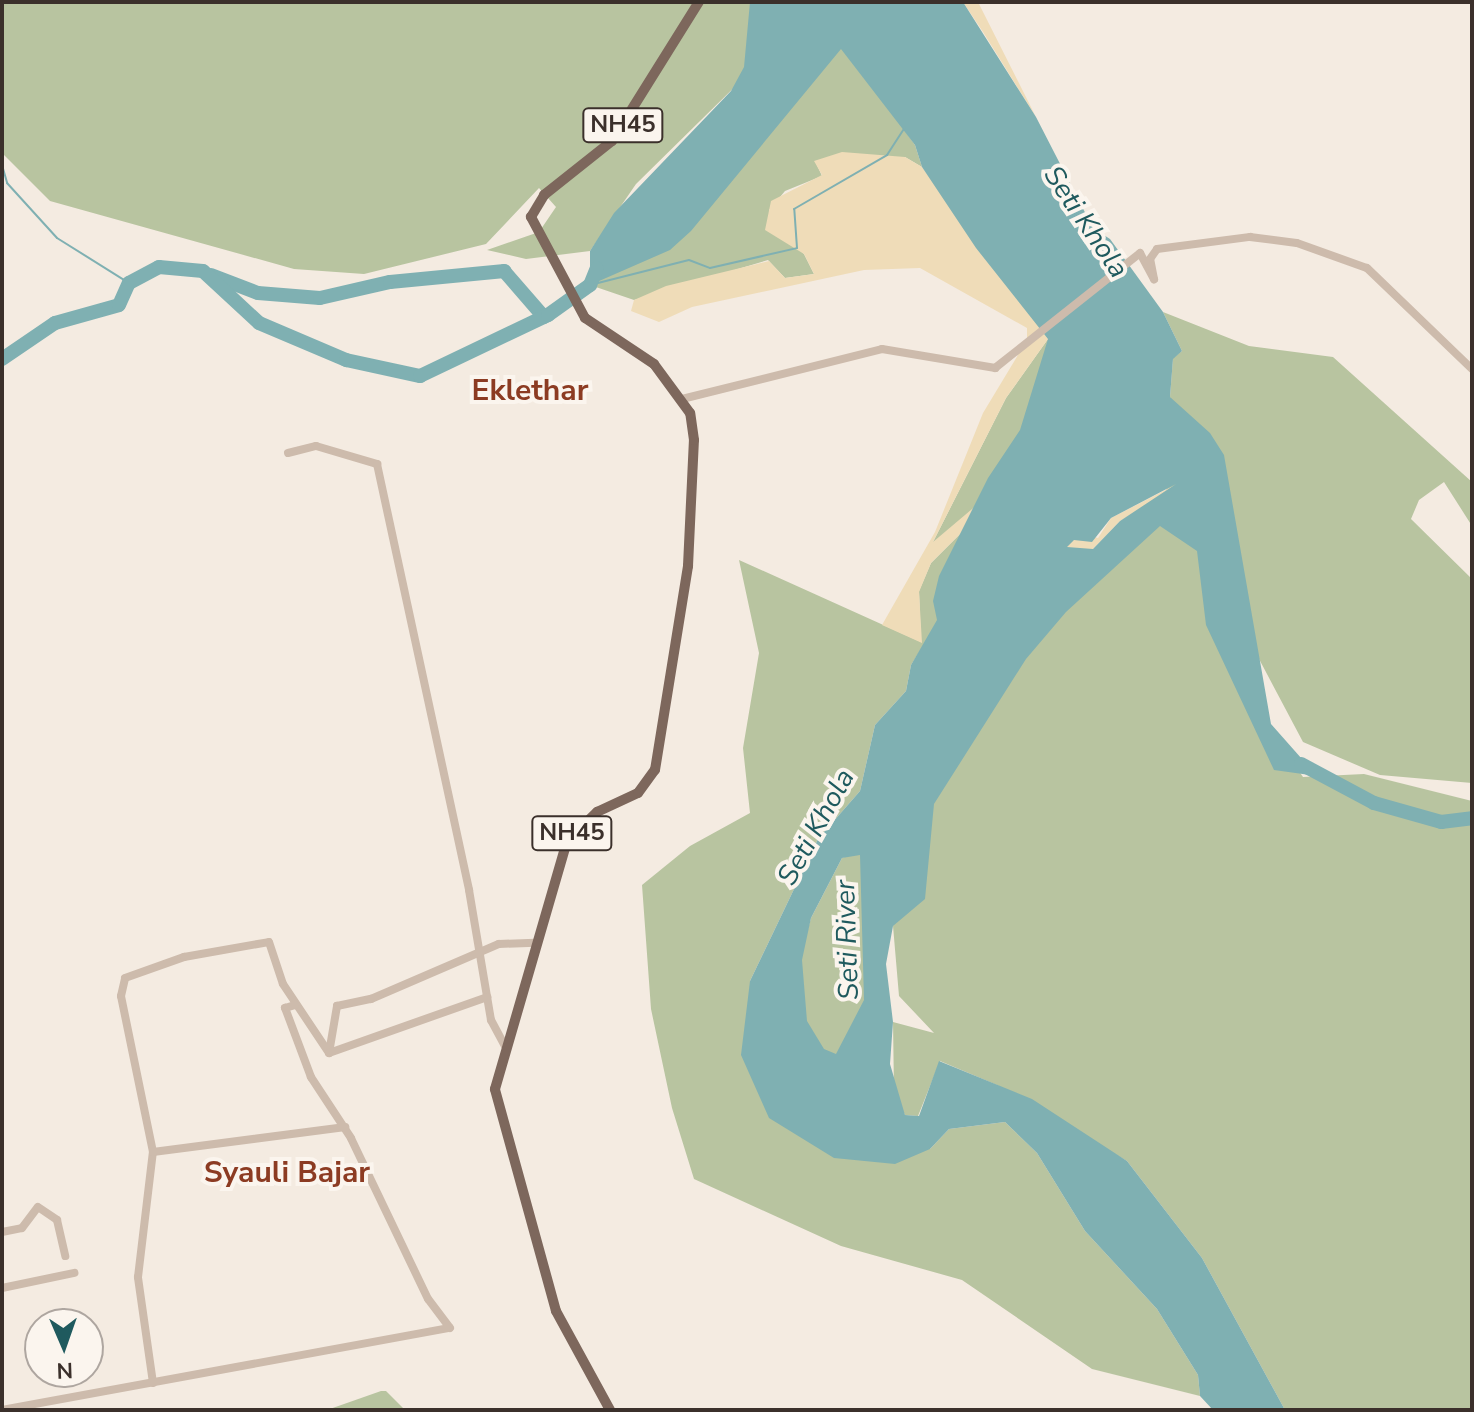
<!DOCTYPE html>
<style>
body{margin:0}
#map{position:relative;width:1474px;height:1412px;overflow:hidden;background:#f4ebe1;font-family:"Nunito Sans",sans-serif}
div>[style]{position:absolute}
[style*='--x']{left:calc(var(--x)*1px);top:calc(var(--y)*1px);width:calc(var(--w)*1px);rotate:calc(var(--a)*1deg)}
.green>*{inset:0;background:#b8c4a0}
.sand>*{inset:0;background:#efdcb8}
.water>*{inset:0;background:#7fb0b2}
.stream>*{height:2px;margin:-1px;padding:0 1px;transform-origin:1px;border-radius:1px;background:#7fb0b2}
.river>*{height:14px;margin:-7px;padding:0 7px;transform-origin:7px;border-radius:7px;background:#7fb0b2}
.minor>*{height:8px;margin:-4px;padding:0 4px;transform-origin:4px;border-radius:4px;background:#cdbbac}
.major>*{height:10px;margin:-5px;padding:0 5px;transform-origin:5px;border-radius:5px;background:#7d675c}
span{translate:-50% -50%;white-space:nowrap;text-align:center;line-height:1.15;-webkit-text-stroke:8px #fbf5ee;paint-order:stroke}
.shield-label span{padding:2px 6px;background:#fbf5ee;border:2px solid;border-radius:6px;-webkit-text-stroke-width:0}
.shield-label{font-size:24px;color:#3b302b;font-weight:700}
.water-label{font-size:28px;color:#1f5a5e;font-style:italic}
.quarter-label{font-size:30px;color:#8c3b22;font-weight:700}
.frame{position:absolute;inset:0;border:4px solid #3b302b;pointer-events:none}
.north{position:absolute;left:24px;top:1308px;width:80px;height:80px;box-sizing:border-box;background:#fbf5ee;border:2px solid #aea6a0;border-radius:50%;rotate:178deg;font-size:22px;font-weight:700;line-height:32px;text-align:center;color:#3b302b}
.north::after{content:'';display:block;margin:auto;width:28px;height:36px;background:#1f5a5e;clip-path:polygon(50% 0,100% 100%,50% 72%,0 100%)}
</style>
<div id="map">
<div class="green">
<i style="clip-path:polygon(2px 2px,821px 2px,636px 184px,590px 251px,526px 259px,487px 250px,539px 232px,556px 207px,539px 188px,486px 244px,364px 274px,294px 269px,50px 201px,2px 153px)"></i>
<i style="clip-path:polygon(834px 31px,915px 145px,922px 167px,905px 157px,815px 161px,822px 176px,785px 191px,769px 210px,769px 222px,804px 254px,814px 274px,785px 278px,768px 260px,634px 300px,590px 285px)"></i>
<i style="clip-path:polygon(1006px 273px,1101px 400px,932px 544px,1006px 398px,1048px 339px)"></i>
<i style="clip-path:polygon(1163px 312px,1249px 346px,1333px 357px,1472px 482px,1472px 526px,1444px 482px,1419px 500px,1411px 519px,1472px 579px,1472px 783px,1380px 775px,1303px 742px,1249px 640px,1170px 397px,1173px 358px,1182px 351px)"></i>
<i style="clip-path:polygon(1180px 473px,1247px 694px,1303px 777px,1364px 774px,1472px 801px,1472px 1410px,1285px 1410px,1202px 1258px,1127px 1161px,997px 1085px,940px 1061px,918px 1116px,905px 1115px,894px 1092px,893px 1022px,934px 1033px,899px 996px,893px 926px,951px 746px)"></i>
<i style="clip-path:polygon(979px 515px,946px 609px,911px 665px,906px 691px,875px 725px,860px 791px,818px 839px,750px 981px,930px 1149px,949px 1129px,1005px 1122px,1037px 1153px,1085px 1231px,1157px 1309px,1198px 1375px,1200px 1396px,1092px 1369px,962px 1280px,841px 1246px,694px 1179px,672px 1108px,651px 1009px,642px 885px,690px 846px,750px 813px,743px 748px,759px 653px,739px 560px,921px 642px,919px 591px,931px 563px)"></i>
<i style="clip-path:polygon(850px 855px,861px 855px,868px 1053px,787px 1097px,775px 1048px,811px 918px,842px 858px)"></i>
<i style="clip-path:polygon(386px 1391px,405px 1410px,327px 1410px,381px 1391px)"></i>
</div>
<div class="sand">
<i style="clip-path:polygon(963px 2px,978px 2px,1036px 117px,983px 32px)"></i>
<i style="clip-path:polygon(842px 152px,905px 157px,922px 167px,1048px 339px,1006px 398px,933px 542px,978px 504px,1098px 538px,1111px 518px,1177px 484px,1174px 491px,1120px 521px,1093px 549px,1074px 550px,979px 515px,931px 563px,919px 592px,922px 643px,882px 625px,935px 532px,983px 413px,1027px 340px,1027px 328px,920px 268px,864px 270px,692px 307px,659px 322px,631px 311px,634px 300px,666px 286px,769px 261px,785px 278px,814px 274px,804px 254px,765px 230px,771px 201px,822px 175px,814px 161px)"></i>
</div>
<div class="water">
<i style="clip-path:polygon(evenodd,750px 2px,963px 2px,1036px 117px,1093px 228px,1110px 239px,1163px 312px,1182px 351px,1173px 359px,1170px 397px,1210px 433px,1224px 455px,1271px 724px,1317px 776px,1274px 770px,1206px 625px,1197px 551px,1160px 526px,1066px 612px,1026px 659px,934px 804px,925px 899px,893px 926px,886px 964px,893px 1022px,890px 1064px,905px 1115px,919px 1116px,939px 1061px,1032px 1099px,1127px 1161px,1202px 1258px,1285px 1410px,1213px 1410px,1200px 1396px,1198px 1375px,1157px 1309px,1085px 1231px,1037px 1153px,1005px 1122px,949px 1129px,930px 1149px,895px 1164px,834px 1158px,769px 1118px,741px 1055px,750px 981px,818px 839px,860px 791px,875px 725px,906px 691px,911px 665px,937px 620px,933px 601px,939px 576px,988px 478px,1020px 430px,1048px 339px,976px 248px,922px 167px,915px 145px,841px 49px,691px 231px,670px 250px,590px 285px,590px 251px,614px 213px,731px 91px,744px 67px,750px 2px,1176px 484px,1120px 521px,1093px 549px,1067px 547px,1074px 540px,1092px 542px,1111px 518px,1176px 484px,750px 2px,860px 855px,864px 1000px,836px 1054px,824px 1049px,807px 1021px,802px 960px,811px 918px,842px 858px,860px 855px)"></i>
</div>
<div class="stream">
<i style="--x:2;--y:165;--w:19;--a:74"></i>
<i style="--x:7;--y:183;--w:74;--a:47.7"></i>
<i style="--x:57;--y:238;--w:85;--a:32"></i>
<i style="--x:590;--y:285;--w:102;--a:-14.2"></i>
<i style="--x:689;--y:260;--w:22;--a:21"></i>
<i style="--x:710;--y:268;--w:89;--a:-12.9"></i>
<i style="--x:797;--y:248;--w:39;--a:-94"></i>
<i style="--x:794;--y:209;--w:108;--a:-30.1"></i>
<i style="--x:887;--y:155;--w:33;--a:-57"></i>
</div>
<div class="river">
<i style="--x:211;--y:275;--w:50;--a:21"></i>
<i style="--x:258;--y:293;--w:62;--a:4.6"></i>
<i style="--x:320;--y:298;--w:72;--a:-12.9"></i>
<i style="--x:390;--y:282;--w:115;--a:-5.5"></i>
<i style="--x:504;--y:271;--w:61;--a:49"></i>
<i style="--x:2;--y:359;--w:64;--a:-34.2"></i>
<i style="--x:55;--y:323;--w:66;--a:-15.7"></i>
<i style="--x:119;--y:305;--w:24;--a:-66"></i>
<i style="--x:129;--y:283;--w:34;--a:-28"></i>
<i style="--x:159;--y:267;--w:44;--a:5.2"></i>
<i style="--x:203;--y:271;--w:76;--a:42.9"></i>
<i style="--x:259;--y:323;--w:95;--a:23"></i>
<i style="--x:346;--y:360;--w:76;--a:12.2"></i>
<i style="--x:420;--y:376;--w:142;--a:-25.5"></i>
<i style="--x:548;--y:315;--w:52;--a:-35.5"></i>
<i style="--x:590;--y:285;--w:18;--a:-68"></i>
<i style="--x:1301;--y:764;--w:83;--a:28.1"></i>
<i style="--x:1374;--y:803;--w:70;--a:15.8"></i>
<i style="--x:1441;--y:822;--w:31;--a:-7"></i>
</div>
<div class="minor">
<i style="--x:682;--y:399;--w:206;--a:-14"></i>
<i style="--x:882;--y:349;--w:115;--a:9.5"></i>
<i style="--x:995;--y:368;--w:185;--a:-38.4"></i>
<i style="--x:1140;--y:253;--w:30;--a:62"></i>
<i style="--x:1154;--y:279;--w:20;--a:-101"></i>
<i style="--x:1150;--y:259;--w:12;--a:-55"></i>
<i style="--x:1157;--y:249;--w:94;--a:-7.4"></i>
<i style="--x:1250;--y:237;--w:47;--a:7.3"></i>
<i style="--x:1297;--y:243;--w:74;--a:19.7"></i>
<i style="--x:1367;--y:268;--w:146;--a:43.9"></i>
<i style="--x:288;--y:453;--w:29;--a:-14"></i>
<i style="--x:316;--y:446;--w:64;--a:16.4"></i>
<i style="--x:377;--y:464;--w:436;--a:77.8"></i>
<i style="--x:469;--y:890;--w:132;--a:80.4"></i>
<i style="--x:491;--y:1020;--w:30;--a:62"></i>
<i style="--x:329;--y:1053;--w:48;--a:-80.3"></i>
<i style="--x:337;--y:1006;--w:35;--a:-12"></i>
<i style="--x:371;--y:999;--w:139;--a:-23.3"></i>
<i style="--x:499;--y:944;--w:36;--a:-2"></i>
<i style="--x:153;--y:1152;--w:194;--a:-7.4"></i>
<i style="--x:2;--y:1232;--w:20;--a:-11"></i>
<i style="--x:22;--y:1228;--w:26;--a:-53"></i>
<i style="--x:38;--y:1207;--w:23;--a:34"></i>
<i style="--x:57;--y:1220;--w:37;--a:77"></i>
<i style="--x:2;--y:1288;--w:74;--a:-11.8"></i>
<i style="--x:153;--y:1383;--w:107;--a:-98.1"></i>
<i style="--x:138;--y:1277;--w:126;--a:-83.2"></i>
<i style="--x:153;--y:1152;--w:159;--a:-101.6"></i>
<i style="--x:121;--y:996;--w:18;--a:-77"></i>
<i style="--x:125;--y:978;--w:63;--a:-19.6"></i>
<i style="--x:184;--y:957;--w:86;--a:-10"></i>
<i style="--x:269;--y:942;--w:44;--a:71.6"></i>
<i style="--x:283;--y:984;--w:83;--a:56.3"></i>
<i style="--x:329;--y:1053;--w:168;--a:-19.5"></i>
<i style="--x:2;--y:1410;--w:455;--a:-10.4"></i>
<i style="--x:450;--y:1328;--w:36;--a:-127"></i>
<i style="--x:428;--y:1299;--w:178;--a:-115.6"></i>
<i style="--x:351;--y:1138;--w:73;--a:-123.3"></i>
<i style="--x:311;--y:1077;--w:74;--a:-110.6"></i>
<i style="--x:285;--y:1008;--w:10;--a:-17"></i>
</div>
<div class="major">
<i style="--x:610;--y:1410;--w:113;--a:-118.6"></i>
<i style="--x:556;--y:1311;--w:230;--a:-105.4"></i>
<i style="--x:495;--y:1089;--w:258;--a:-73.8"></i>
<i style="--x:567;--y:841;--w:42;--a:-44"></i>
<i style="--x:597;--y:812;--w:45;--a:-24.9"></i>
<i style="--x:638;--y:793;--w:29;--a:-54"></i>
<i style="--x:655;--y:770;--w:207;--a:-80.8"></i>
<i style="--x:688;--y:566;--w:126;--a:-87.3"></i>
<i style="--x:694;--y:440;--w:27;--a:-98"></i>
<i style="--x:690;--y:413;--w:61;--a:-126.3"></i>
<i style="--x:654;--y:364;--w:83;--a:-146.3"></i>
<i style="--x:585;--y:318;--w:115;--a:-118.1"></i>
<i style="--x:531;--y:217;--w:26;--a:-59"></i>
<i style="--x:544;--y:195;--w:87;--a:-38.5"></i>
<i style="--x:612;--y:141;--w:164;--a:-58"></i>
</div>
<div class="shield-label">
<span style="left:623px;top:125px">NH45</span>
<span style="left:572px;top:833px">NH45</span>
</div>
<div class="water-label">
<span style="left:1086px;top:222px;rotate:56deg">Seti Khola</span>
<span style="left:816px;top:827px;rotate:-61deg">Seti Khola</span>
<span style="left:847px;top:940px;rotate:-92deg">Seti River</span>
</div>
<div class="quarter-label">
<span style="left:530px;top:391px">Eklethar</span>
<span style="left:287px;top:1173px">Syauli Bajar</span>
</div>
<div class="frame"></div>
<div class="north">N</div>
</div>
